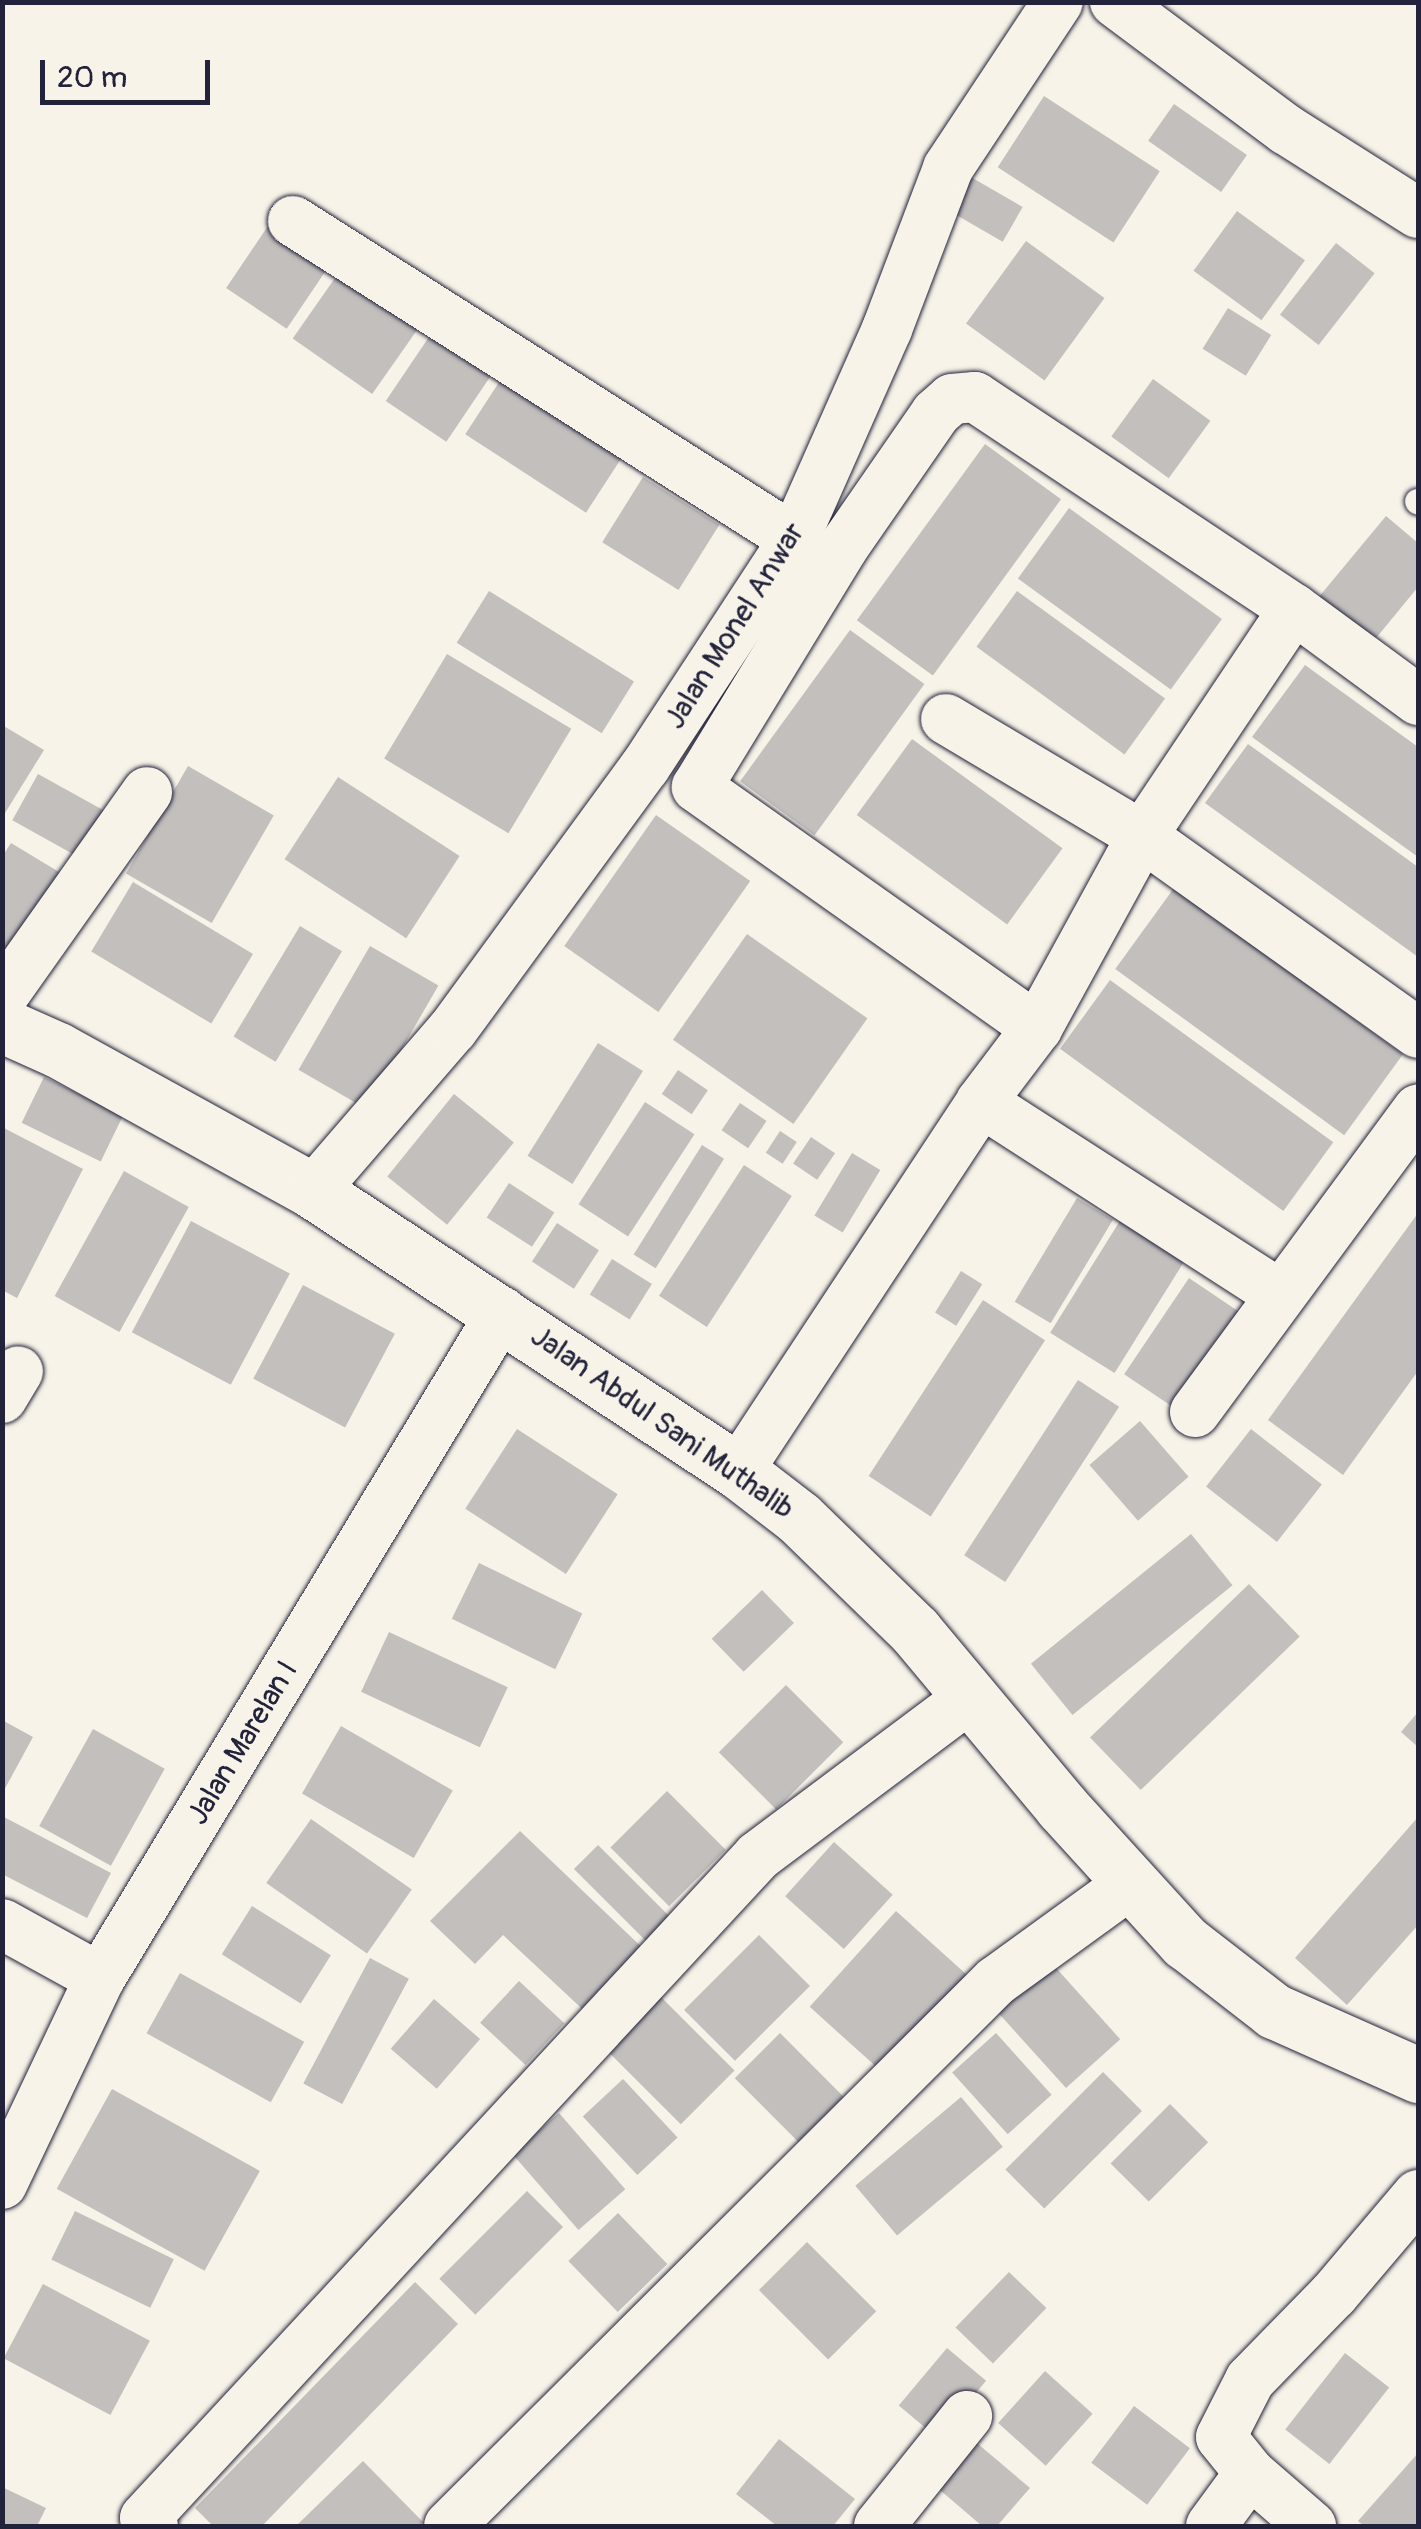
<!DOCTYPE html>
<style>
body{margin:0}
#map{position:relative;width:1421px;height:2529px;overflow:hidden;background:#f7f3e8;font-family:Pangolin,sans-serif}
div>[style]{position:absolute}
[style*='--x']{left:calc(var(--x)*1px);top:calc(var(--y)*1px);width:calc(var(--w)*1px);rotate:calc(var(--a)*1deg)}
.building>*{inset:0;background:#c2bfbd;transform-origin:0 0}
.roads{filter:drop-shadow(0 0 2px #22223b) drop-shadow(0 0 2px #22223b)}
.service>*{height:25px;margin:-12.5px;padding:0 12.5px;transform-origin:12.5px;border-radius:12.5px;background:#f7f3e8}
.minor>*{height:50px;margin:-25px;padding:0 25px;transform-origin:25px;border-radius:25px;background:#f7f3e8}
.tertiary>*{height:55px;margin:-27.5px;padding:0 27.5px;transform-origin:27.5px;border-radius:27.5px;background:#f7f3e8}
span{translate:-50% -50%;white-space:nowrap;text-align:center;line-height:1.15;-webkit-text-stroke:8px #f7f3e8;paint-order:stroke}
.street-label{font-size:30px;color:#22223b}
.frame{position:absolute;inset:0;border:5px solid #22223b;pointer-events:none}
.scale{position:absolute;left:40px;top:60px;width:170px;height:45px;box-sizing:border-box;border:5px solid #22223b;border-top:0;padding-left:12px;font-size:30px;line-height:35px;white-space:nowrap;color:#22223b;-webkit-text-stroke:8px #f7f3e8;paint-order:stroke}
</style>
<div id="map">
<div class="building">
<i style="left:1044px;top:96px;width:138px;height:85px;rotate:33deg"></i>
<i style="left:1174px;top:104px;width:89px;height:45px;rotate:35deg"></i>
<i style="left:969px;top:176px;width:62px;height:40px;rotate:30deg"></i>
<i style="left:1237px;top:211px;width:84px;height:74px;rotate:36deg"></i>
<i style="left:272px;top:220px;width:73px;height:82px;rotate:34deg"></i>
<i style="left:1026px;top:241px;width:97px;height:102px;rotate:36deg"></i>
<i style="left:1336px;top:243px;width:49px;height:91px;rotate:38deg"></i>
<i style="left:342px;top:268px;width:97px;height:86px;rotate:35deg"></i>
<i style="left:1228px;top:308px;width:51px;height:48px;rotate:32deg"></i>
<i style="left:435px;top:328px;width:73px;height:88px;rotate:34deg"></i>
<i style="left:505px;top:373px;width:144px;height:73px;rotate:33deg"></i>
<i style="left:1153px;top:379px;width:71px;height:71px;rotate:36deg"></i>
<i style="left:985px;top:444px;width:94px;height:218px;rotate:36deg"></i>
<i style="left:643px;top:477px;width:90px;height:77px;rotate:32deg"></i>
<i style="left:1069px;top:508px;width:189px;height:87px;rotate:36deg"></i>
<i style="clip-path:polygon(1386px 516px,1418px 543px,1418px 587px,1372px 643px,1318px 598px)"></i>
<i style="left:489px;top:591px;width:171px;height:61px;rotate:32deg"></i>
<i style="left:1017px;top:591px;width:183px;height:69px;rotate:36deg"></i>
<i style="left:850px;top:630px;width:92px;height:187px;rotate:36deg"></i>
<i style="left:447px;top:654px;width:145px;height:122px;rotate:31deg"></i>
<i style="clip-path:polygon(1305px 665px,1418px 747px,1418px 857px,1252px 737px)"></i>
<i style="clip-path:polygon(2px 725px,44px 750px,5px 813px,2px 811px)"></i>
<i style="left:912px;top:739px;width:186px;height:94px;rotate:36deg"></i>
<i style="clip-path:polygon(1248px 744px,1418px 867px,1418px 957px,1205px 803px)"></i>
<i style="left:188px;top:766px;width:99px;height:124px;rotate:30deg"></i>
<i style="left:38px;top:774px;width:78px;height:53px;rotate:29deg"></i>
<i style="left:338px;top:777px;width:145px;height:98px;rotate:33deg"></i>
<i style="left:656px;top:815px;width:115px;height:160px;rotate:35deg"></i>
<i style="clip-path:polygon(11px 843px,69px 878px,2px 962px,2px 857px)"></i>
<i style="left:133px;top:882px;width:140px;height:81px;rotate:31deg"></i>
<i style="left:1174px;top:888px;width:283px;height:100px;rotate:36deg"></i>
<i style="left:300px;top:926px;width:49px;height:129px;rotate:31deg"></i>
<i style="left:747px;top:934px;width:147px;height:129px;rotate:35deg"></i>
<i style="left:370px;top:946px;width:79px;height:143px;rotate:30deg"></i>
<i style="left:1110px;top:980px;width:276px;height:85px;rotate:36deg"></i>
<i style="left:598px;top:1043px;width:53px;height:133px;rotate:32deg"></i>
<i style="left:678px;top:1070px;width:36px;height:29px;rotate:34deg"></i>
<i style="left:44px;top:1077px;width:88px;height:51px;rotate:26deg"></i>
<i style="left:454px;top:1094px;width:77px;height:106px;rotate:39deg"></i>
<i style="left:645px;top:1102px;width:59px;height:122px;rotate:33deg"></i>
<i style="left:740px;top:1103px;width:32px;height:33px;rotate:34deg"></i>
<i style="clip-path:polygon(2px 1127px,83px 1169px,17px 1298px,2px 1290px)"></i>
<i style="left:780px;top:1131px;width:20px;height:26px;rotate:33deg"></i>
<i style="left:811px;top:1137px;width:29px;height:32px;rotate:34deg"></i>
<i style="left:702px;top:1145px;width:26px;height:129px;rotate:32deg"></i>
<i style="left:852px;top:1153px;width:33px;height:73px;rotate:31deg"></i>
<i style="left:744px;top:1165px;width:57px;height:156px;rotate:33deg"></i>
<i style="left:124px;top:1171px;width:74px;height:143px;rotate:29deg"></i>
<i style="left:509px;top:1183px;width:54px;height:41px;rotate:33deg"></i>
<i style="left:1077px;top:1198px;width:42px;height:121px;rotate:31deg"></i>
<i style="left:1128px;top:1208px;width:76px;height:147px;rotate:32deg"></i>
<i style="clip-path:polygon(1418px 1213px,1418px 1371px,1343px 1475px,1268px 1420px)"></i>
<i style="left:191px;top:1221px;width:112px;height:126px;rotate:28deg"></i>
<i style="left:557px;top:1223px;width:50px;height:46px;rotate:33deg"></i>
<i style="left:612px;top:1259px;width:47px;height:42px;rotate:32deg"></i>
<i style="left:961px;top:1271px;width:25px;height:49px;rotate:32deg"></i>
<i style="left:1189px;top:1278px;width:62px;height:116px;rotate:34deg"></i>
<i style="left:303px;top:1285px;width:104px;height:106px;rotate:28deg"></i>
<i style="left:983px;top:1300px;width:74px;height:210px;rotate:33deg"></i>
<i style="left:1078px;top:1380px;width:49px;height:209px;rotate:33deg"></i>
<i style="left:1140px;top:1421px;width:74px;height:67px;rotate:49deg"></i>
<i style="left:517px;top:1429px;width:120px;height:95px;rotate:33deg"></i>
<i style="left:1251px;top:1429px;width:90px;height:73px;rotate:38deg"></i>
<i style="left:1191px;top:1534px;width:66px;height:206px;rotate:51deg"></i>
<i style="left:479px;top:1563px;width:115px;height:62px;rotate:26deg"></i>
<i style="left:1249px;top:1584px;width:73px;height:221px;rotate:46deg"></i>
<i style="left:762px;top:1590px;width:46px;height:70px;rotate:46deg"></i>
<i style="left:389px;top:1632px;width:131px;height:66px;rotate:25deg"></i>
<i style="left:786px;top:1685px;width:81px;height:95px;rotate:45deg"></i>
<i style="clip-path:polygon(1418px 1712px,1418px 1747px,1401px 1732px)"></i>
<i style="clip-path:polygon(2px 1720px,33px 1737px,2px 1794px)"></i>
<i style="left:341px;top:1726px;width:129px;height:78px;rotate:30deg"></i>
<i style="left:93px;top:1729px;width:82px;height:111px;rotate:29deg"></i>
<i style="left:667px;top:1791px;width:83px;height:80px;rotate:45deg"></i>
<i style="clip-path:polygon(2px 1816px,111px 1873px,87px 1918px,2px 1874px)"></i>
<i style="clip-path:polygon(1418px 1817px,1418px 1925px,1347px 2005px,1295px 1958px)"></i>
<i style="left:311px;top:1819px;width:123px;height:78px;rotate:35deg"></i>
<i style="clip-path:polygon(520px 1831px,650px 1955px,592px 2018px,503px 1935px,475px 1964px,430px 1921px)"></i>
<i style="left:834px;top:1842px;width:79px;height:73px;rotate:42deg"></i>
<i style="left:598px;top:1845px;width:103px;height:34px;rotate:45deg"></i>
<i style="left:252px;top:1906px;width:93px;height:57px;rotate:32deg"></i>
<i style="left:896px;top:1911px;width:96px;height:129px;rotate:42deg"></i>
<i style="left:759px;top:1935px;width:72px;height:106px;rotate:45deg"></i>
<i style="left:370px;top:1958px;width:44px;height:142px;rotate:28deg"></i>
<i style="left:1048px;top:1959px;width:108px;height:73px;rotate:48deg"></i>
<i style="left:180px;top:1973px;width:142px;height:69px;rotate:29deg"></i>
<i style="left:519px;top:1981px;width:62px;height:57px;rotate:43deg"></i>
<i style="left:661px;top:1997px;width:104px;height:76px;rotate:45deg"></i>
<i style="left:434px;top:1999px;width:61px;height:66px;rotate:41deg"></i>
<i style="left:780px;top:2033px;width:90px;height:64px;rotate:45deg"></i>
<i style="left:996px;top:2033px;width:83px;height:59px;rotate:48deg"></i>
<i style="left:1103px;top:2072px;width:55px;height:138px;rotate:45deg"></i>
<i style="left:623px;top:2079px;width:80px;height:55px;rotate:47deg"></i>
<i style="left:112px;top:2089px;width:169px;height:114px;rotate:29deg"></i>
<i style="left:961px;top:2097px;width:65px;height:138px;rotate:50deg"></i>
<i style="left:1170px;top:2104px;width:54px;height:84px;rotate:45deg"></i>
<i style="left:559px;top:2113px;width:101px;height:62px;rotate:49deg"></i>
<i style="left:527px;top:2191px;width:51px;height:124px;rotate:45deg"></i>
<i style="left:75px;top:2211px;width:110px;height:54px;rotate:26deg"></i>
<i style="left:618px;top:2213px;width:71px;height:69px;rotate:46deg"></i>
<i style="left:807px;top:2242px;width:98px;height:68px;rotate:45deg"></i>
<i style="left:1009px;top:2272px;width:52px;height:77px;rotate:44deg"></i>
<i style="clip-path:polygon(415px 2282px,458px 2324px,262px 2526px,213px 2526px,195px 2508px)"></i>
<i style="left:43px;top:2284px;width:121px;height:84px;rotate:28deg"></i>
<i style="left:947px;top:2348px;width:51px;height:75px;rotate:40deg"></i>
<i style="left:1345px;top:2353px;width:56px;height:97px;rotate:38deg"></i>
<i style="left:1045px;top:2371px;width:64px;height:70px;rotate:42deg"></i>
<i style="left:1134px;top:2406px;width:70px;height:71px;rotate:37deg"></i>
<i style="clip-path:polygon(965px 2433px,1030px 2488px,997px 2526px,982px 2526px,926px 2478px)"></i>
<i style="clip-path:polygon(779px 2439px,855px 2499px,833px 2526px,777px 2526px,736px 2494px)"></i>
<i style="clip-path:polygon(1418px 2453px,1418px 2526px,1364px 2526px,1358px 2521px)"></i>
<i style="clip-path:polygon(363px 2461px,423px 2522px,418px 2526px,296px 2526px)"></i>
<i style="clip-path:polygon(2px 2487px,46px 2508px,37px 2526px,2px 2526px)"></i>
</div>
<div class="roads">
<div class="service">
<i style="--x:1417;--y:501;--w:1;--a:45"></i>
</div>
<div class="minor">
<i style="--x:1115;--y:2;--w:214;--a:36.7"></i>
<i style="--x:1287;--y:130;--w:155;--a:32.4"></i>
<i style="--x:293;--y:221;--w:593;--a:32.4"></i>
<i style="--x:946;--y:719;--w:228;--a:30.8"></i>
<i style="--x:1142;--y:836;--w:339;--a:35.5"></i>
<i style="--x:2;--y:997;--w:251;--a:-54.7"></i>
<i style="--x:1037;--y:1028;--w:417;--a:-144.7"></i>
<i style="--x:697;--y:787;--w:279;--a:-58.6"></i>
<i style="--x:842;--y:549;--w:165;--a:-55.3"></i>
<i style="--x:936;--y:413;--w:21;--a:-41"></i>
<i style="--x:952;--y:399;--w:23;--a:-5"></i>
<i style="--x:975;--y:397;--w:383;--a:33.6"></i>
<i style="--x:1294;--y:609;--w:154;--a:36.3"></i>
<i style="--x:981;--y:1102;--w:354;--a:32.8"></i>
<i style="--x:313;--y:1191;--w:214;--a:-49.2"></i>
<i style="--x:453;--y:1029;--w:325;--a:-53.8"></i>
<i style="--x:645;--y:767;--w:272;--a:-56.8"></i>
<i style="--x:794;--y:539;--w:230;--a:-66.1"></i>
<i style="--x:887;--y:329;--w:172;--a:-69.2"></i>
<i style="--x:948;--y:168;--w:199;--a:-56.5"></i>
<i style="--x:2;--y:1398;--w:31;--a:-59"></i>
<i style="--x:1195;--y:1412;--w:376;--a:-53.6"></i>
<i style="--x:738;--y:1471;--w:442;--a:-56.6"></i>
<i style="--x:981;--y:1102;--w:93;--a:-52.9"></i>
<i style="--x:1037;--y:1028;--w:219;--a:-61.3"></i>
<i style="--x:1142;--y:836;--w:273;--a:-56.2"></i>
<i style="--x:2;--y:1924;--w:112;--a:28.9"></i>
<i style="--x:2;--y:2184;--w:228;--a:-64.6"></i>
<i style="--x:100;--y:1978;--w:778;--a:-58.88"></i>
<i style="--x:1250;--y:2473;--w:81;--a:41"></i>
<i style="--x:153;--y:2526;--w:11;--a:-135"></i>
<i style="--x:145;--y:2518;--w:902;--a:-47.2"></i>
<i style="--x:758;--y:1856;--w:267;--a:-36.8"></i>
<i style="--x:449;--y:2526;--w:772;--a:-44.9"></i>
<i style="--x:996;--y:1981;--w:165;--a:-35.9"></i>
<i style="--x:879;--y:2526;--w:141;--a:-51.3"></i>
<i style="--x:1211;--y:2526;--w:66;--a:-53.7"></i>
<i style="--x:1250;--y:2473;--w:46;--a:-128.9"></i>
<i style="--x:1221;--y:2437;--w:64;--a:-63"></i>
<i style="--x:1250;--y:2380;--w:120;--a:-45.7"></i>
<i style="--x:1334;--y:2294;--w:130;--a:-49.7"></i>
</div>
<div class="tertiary">
<i style="--x:2;--y:1025;--w:61;--a:24.1"></i>
<i style="--x:58;--y:1050;--w:291;--a:28.9"></i>
<i style="--x:313;--y:1191;--w:509;--a:33.38"></i>
<i style="--x:738;--y:1471;--w:77;--a:37.6"></i>
<i style="--x:799;--y:1518;--w:162;--a:44.2"></i>
<i style="--x:915;--y:1631;--w:229;--a:50.1"></i>
<i style="--x:1062;--y:1807;--w:183;--a:47.7"></i>
<i style="--x:1185;--y:1942;--w:113;--a:37.8"></i>
<i style="--x:1274;--y:2011;--w:158;--a:24"></i>
</div>
</div>
<div class="street-label">
<span style="left:735px;top:626px;rotate:-58deg">Jalan Monel Anwar</span>
<span style="left:662px;top:1423px;rotate:35deg">Jalan Abdul Sani Muthalib</span>
<span style="left:243px;top:1743px;rotate:-59deg">Jalan Marelan I</span>
</div>
<div class="frame"></div>
<div class="scale">20 m</div>
</div>
